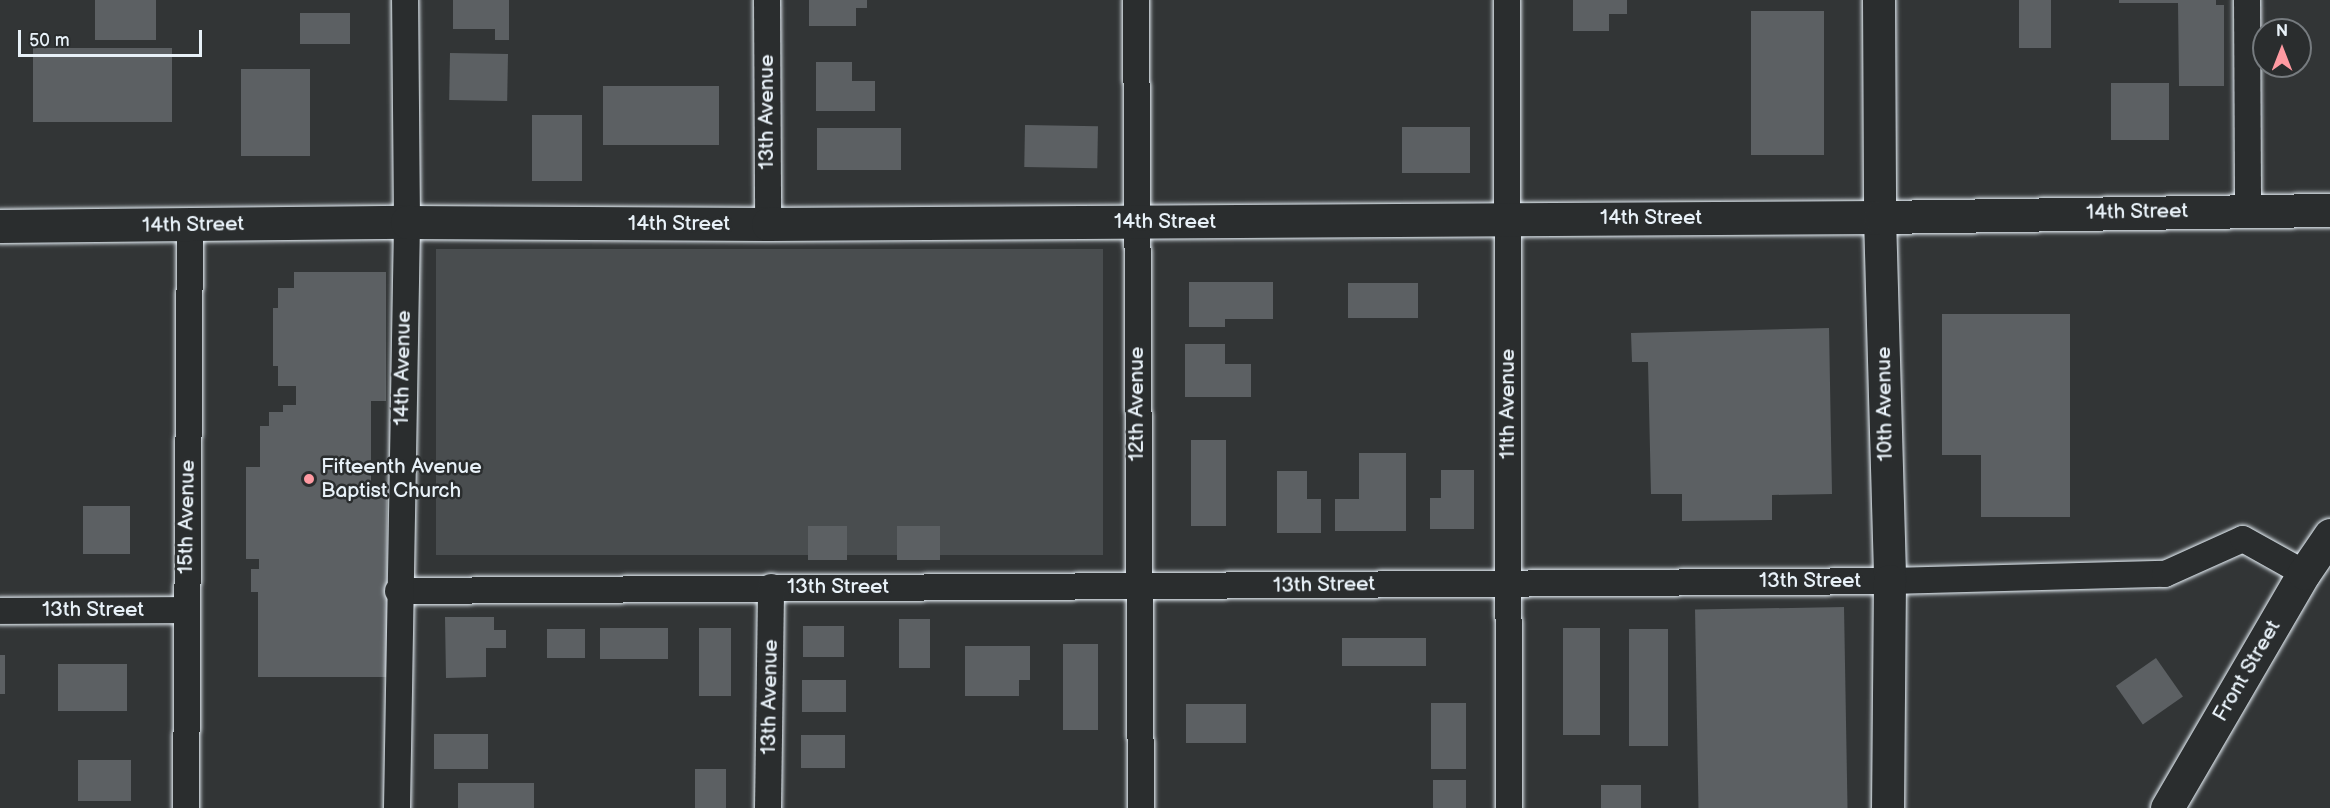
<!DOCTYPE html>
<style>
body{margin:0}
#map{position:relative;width:2330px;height:808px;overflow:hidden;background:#323536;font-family:"Balsamiq Sans",sans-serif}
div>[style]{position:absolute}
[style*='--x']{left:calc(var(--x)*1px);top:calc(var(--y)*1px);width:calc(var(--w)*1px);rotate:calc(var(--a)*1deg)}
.green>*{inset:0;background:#494d4f;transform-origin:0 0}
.building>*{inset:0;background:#5c6063;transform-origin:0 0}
.roads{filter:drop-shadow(0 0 2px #e8f1f8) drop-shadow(0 0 2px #e8f1f8)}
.minor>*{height:26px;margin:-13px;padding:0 13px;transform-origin:13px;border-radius:13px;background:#2a2d2e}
.tertiary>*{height:32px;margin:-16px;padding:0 16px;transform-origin:16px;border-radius:16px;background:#2a2d2e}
.secondary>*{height:33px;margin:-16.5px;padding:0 16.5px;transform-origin:16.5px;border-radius:16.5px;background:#2a2d2e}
.primary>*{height:33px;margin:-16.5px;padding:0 16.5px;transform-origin:16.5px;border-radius:16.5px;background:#2a2d2e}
.dots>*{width:16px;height:16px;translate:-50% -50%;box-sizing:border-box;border:3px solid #2a2d2e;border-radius:50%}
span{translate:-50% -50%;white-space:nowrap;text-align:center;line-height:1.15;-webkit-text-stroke:5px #2a2d2e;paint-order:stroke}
.street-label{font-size:21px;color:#e8f1f8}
.poi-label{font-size:21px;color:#e8f1f8}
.left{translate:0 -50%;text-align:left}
.north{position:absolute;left:2252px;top:18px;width:60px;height:60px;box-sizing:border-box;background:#2a2d2e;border:2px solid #767b7f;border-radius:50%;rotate:0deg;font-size:16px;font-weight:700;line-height:24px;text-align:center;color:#e8f1f8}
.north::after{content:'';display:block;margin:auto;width:21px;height:27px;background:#ff9aa2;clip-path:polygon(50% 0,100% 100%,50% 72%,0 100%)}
.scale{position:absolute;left:18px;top:30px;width:184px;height:27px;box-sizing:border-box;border:3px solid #e8f1f8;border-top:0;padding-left:8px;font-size:18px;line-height:21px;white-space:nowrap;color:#e8f1f8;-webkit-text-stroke:4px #2a2d2e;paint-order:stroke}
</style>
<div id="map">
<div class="green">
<i style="left:436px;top:249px;width:667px;height:306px"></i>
</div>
<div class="building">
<i style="left:95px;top:0;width:61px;height:40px"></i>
<i style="clip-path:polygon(453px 0,509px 0,509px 40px,495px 40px,495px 29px,453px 29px)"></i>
<i style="clip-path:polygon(809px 0,867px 0,867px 8px,856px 8px,856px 26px,809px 26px)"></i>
<i style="clip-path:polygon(1573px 0,1627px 0,1627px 14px,1609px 14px,1609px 31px,1573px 31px)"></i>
<i style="left:2019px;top:0;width:32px;height:48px"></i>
<i style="clip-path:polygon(2119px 0,2216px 0,2216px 5px,2224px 5px,2224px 86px,2179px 86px,2178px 3px,2119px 3px)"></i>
<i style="left:1751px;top:11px;width:73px;height:144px"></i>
<i style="left:300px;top:13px;width:50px;height:31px"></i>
<i style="left:33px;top:48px;width:139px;height:74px"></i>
<i style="left:450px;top:53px;width:58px;height:47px;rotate:1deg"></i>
<i style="clip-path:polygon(816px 62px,852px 62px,852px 81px,875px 81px,875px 111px,816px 111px)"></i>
<i style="left:241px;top:69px;width:69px;height:87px"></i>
<i style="left:2111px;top:83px;width:58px;height:57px"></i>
<i style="left:603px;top:86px;width:116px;height:59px"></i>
<i style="left:532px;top:115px;width:50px;height:66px"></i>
<i style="left:1025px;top:125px;width:73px;height:42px;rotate:1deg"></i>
<i style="left:1402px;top:127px;width:68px;height:46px"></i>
<i style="left:817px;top:128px;width:84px;height:42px"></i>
<i style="clip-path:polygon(294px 272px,386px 272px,386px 401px,371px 401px,371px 492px,387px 492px,387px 677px,258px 677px,258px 592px,251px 592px,251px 569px,259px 569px,259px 559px,246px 559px,246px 467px,260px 467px,260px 426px,269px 426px,269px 412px,283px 412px,283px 405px,296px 405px,296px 386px,278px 386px,278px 366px,273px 366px,273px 308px,278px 308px,278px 288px,294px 288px)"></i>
<i style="clip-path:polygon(1189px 282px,1273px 282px,1273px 319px,1225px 319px,1225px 327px,1189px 327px)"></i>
<i style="left:1348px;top:283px;width:70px;height:35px"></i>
<i style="clip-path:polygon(1942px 314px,2070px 314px,2070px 517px,1981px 517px,1981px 455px,1942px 455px)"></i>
<i style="clip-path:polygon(1829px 328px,1832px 494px,1772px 495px,1772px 520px,1682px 521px,1682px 494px,1651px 494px,1648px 362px,1632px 362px,1631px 333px)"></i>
<i style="clip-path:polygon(1185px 344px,1225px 344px,1225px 364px,1251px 364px,1251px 397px,1185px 397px)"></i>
<i style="left:1191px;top:440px;width:35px;height:86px"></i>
<i style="clip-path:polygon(1359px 453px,1406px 453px,1406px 531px,1335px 531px,1335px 499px,1359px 499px)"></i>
<i style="clip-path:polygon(1441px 470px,1474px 470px,1474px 529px,1430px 529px,1430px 498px,1441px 498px)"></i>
<i style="clip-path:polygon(1277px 471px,1307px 471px,1307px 499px,1321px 499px,1321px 533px,1277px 533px)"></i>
<i style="left:83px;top:506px;width:47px;height:48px"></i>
<i style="left:808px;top:526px;width:39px;height:34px"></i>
<i style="left:897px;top:526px;width:43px;height:34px"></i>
<i style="left:1844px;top:607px;width:201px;height:149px;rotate:89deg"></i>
<i style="clip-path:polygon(445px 617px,494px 617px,494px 630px,506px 630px,506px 648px,486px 648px,486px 677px,446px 678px)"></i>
<i style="left:899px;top:619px;width:31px;height:49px"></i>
<i style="left:803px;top:626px;width:41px;height:31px"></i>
<i style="left:600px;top:628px;width:68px;height:31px"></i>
<i style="left:699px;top:628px;width:32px;height:68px"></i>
<i style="left:1563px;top:628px;width:37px;height:107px"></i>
<i style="left:547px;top:629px;width:38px;height:29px"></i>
<i style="left:1629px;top:629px;width:39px;height:117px"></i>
<i style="left:1342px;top:638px;width:84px;height:28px"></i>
<i style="left:1063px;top:644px;width:35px;height:86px"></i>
<i style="clip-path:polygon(965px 646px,1030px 646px,1030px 680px,1019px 680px,1019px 696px,965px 696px)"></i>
<i style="left:0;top:655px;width:5px;height:39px"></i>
<i style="left:2156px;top:658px;width:47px;height:49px;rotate:55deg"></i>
<i style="left:58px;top:664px;width:69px;height:47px"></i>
<i style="left:802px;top:680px;width:44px;height:32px"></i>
<i style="left:1431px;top:703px;width:35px;height:66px"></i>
<i style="left:1246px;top:704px;width:39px;height:60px;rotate:90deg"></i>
<i style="left:434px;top:734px;width:54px;height:35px"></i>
<i style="left:801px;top:735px;width:44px;height:33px"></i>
<i style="left:78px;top:760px;width:53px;height:41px"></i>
<i style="left:695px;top:769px;width:31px;height:39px"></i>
<i style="left:1433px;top:780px;width:33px;height:28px"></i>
<i style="left:458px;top:783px;width:76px;height:25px"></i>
<i style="left:1601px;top:785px;width:40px;height:23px"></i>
</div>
<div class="roads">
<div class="minor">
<i style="--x:767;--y:0;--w:224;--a:89.7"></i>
<i style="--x:1136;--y:0;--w:808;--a:89.65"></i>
<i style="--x:1507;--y:0;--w:808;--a:89.86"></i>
<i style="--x:2247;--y:0;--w:210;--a:89.7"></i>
<i style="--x:398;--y:591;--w:1492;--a:-0.38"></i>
<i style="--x:1890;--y:581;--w:275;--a:-1.5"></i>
<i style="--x:2165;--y:574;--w:85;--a:-24.2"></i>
<i style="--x:2243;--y:539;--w:70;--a:29.1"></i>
<i style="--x:0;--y:611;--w:187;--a:-0.3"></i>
<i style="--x:186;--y:808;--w:582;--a:-89.61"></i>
<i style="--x:397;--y:808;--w:586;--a:-89.02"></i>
<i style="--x:407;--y:222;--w:222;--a:-90.5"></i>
<i style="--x:768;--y:808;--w:221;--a:-89.2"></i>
</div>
<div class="tertiary">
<i style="--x:1879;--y:0;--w:217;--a:89.7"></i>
<i style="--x:1880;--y:217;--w:364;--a:88.4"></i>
<i style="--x:1890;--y:581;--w:227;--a:90.5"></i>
</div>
<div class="secondary">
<i style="--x:0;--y:226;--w:407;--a:-0.6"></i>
<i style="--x:407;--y:222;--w:361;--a:0.3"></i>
<i style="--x:768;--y:224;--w:1112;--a:-0.36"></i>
<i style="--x:1880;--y:217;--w:450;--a:-0.9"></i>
</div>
<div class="primary">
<i style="--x:2167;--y:808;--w:272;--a:-59.8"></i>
<i style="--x:2304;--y:573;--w:46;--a:-55.6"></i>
</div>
</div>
<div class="dots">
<i style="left:309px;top:479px;background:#ff9aa2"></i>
</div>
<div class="street-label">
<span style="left:767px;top:112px;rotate:-90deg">13th Avenue</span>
<span style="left:2137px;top:212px;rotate:-1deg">14th Street</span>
<span style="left:1651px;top:218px">14th Street</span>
<span style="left:1165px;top:222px">14th Street</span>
<span style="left:679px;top:224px">14th Street</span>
<span style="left:193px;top:225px;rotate:-1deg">14th Street</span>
<span style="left:403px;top:368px;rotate:-89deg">14th Avenue</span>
<span style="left:1137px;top:404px;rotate:-90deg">12th Avenue</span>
<span style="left:1508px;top:404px;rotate:-90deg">11th Avenue</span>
<span style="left:1885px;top:404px;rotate:-91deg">10th Avenue</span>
<span style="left:187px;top:517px;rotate:-89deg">15th Avenue</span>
<span style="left:1810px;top:581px">13th Street</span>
<span style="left:1324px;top:585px;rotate:-1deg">13th Street</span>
<span style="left:838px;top:587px">13th Street</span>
<span style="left:93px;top:610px">13th Street</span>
<span style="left:2247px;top:671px;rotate:-60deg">Front Street</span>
<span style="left:770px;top:697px;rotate:-89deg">13th Avenue</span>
</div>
<div class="poi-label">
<span class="left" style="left:321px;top:479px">Fifteenth Avenue<br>Baptist Church</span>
</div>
<div class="north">N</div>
<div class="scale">50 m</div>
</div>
